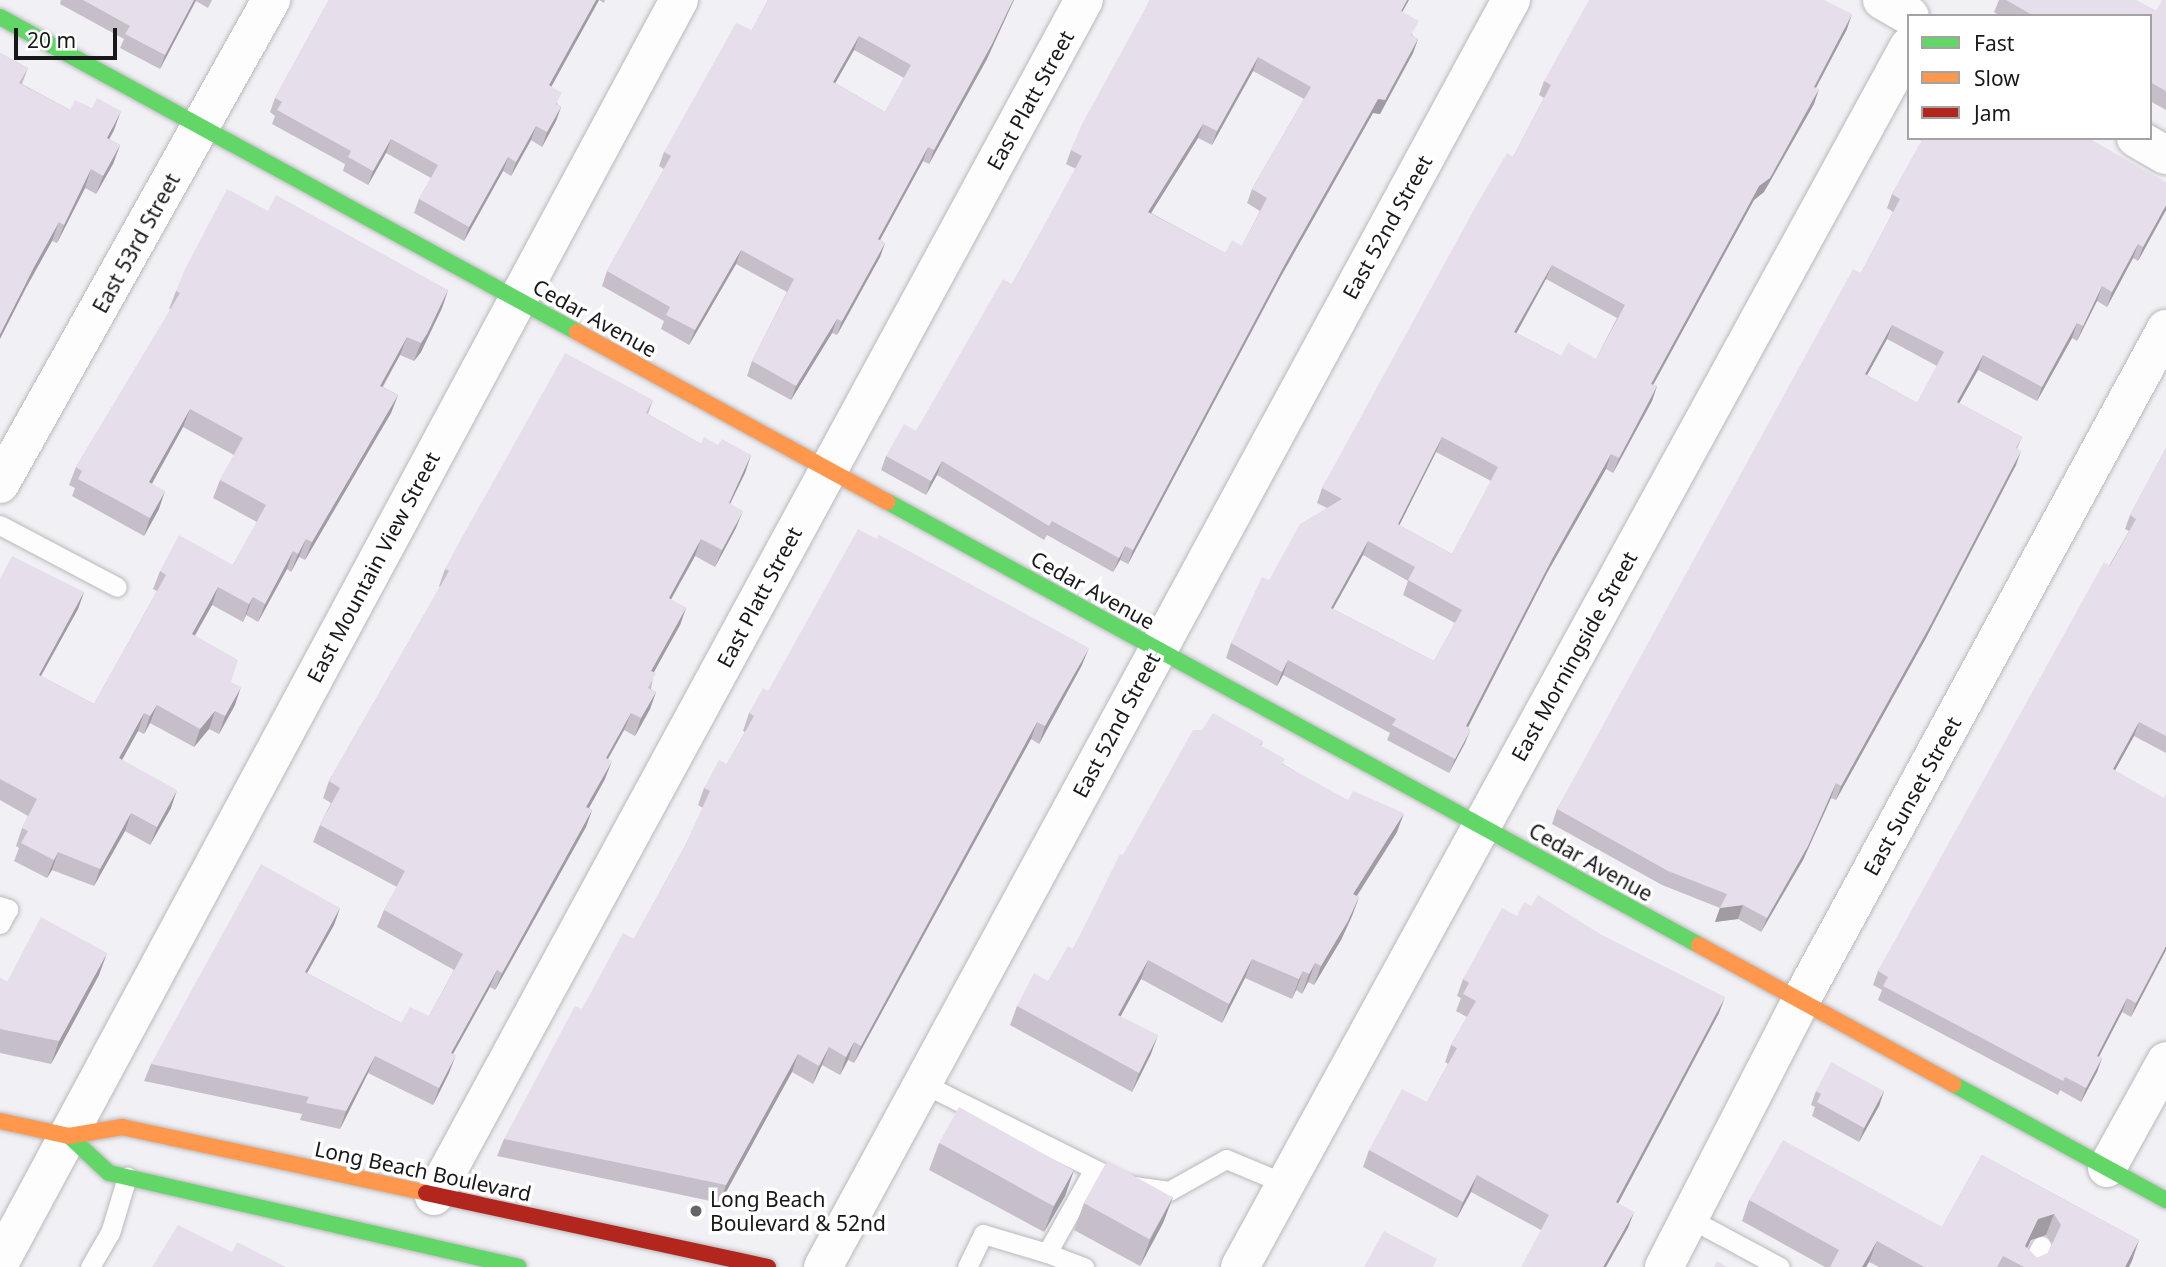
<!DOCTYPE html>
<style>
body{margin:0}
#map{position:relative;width:2166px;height:1267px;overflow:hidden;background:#f1f1f5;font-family:"Noto Sans",sans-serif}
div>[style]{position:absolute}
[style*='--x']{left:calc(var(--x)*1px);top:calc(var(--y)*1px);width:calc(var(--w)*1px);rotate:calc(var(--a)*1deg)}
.roads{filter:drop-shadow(0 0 2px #b9b9bc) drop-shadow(0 0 2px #b9b9bc)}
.lane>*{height:19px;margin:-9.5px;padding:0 9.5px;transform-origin:9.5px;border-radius:9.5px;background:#fdfdfe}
.street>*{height:38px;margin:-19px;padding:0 19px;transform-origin:19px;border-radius:19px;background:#fdfdfe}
.fast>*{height:16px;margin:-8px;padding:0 8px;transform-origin:8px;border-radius:8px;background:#63d668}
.slow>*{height:16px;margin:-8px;padding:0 8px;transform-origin:8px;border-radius:8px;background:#ff974d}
.jam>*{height:16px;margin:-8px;padding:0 8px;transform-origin:8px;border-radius:8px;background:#b3261e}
.wall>*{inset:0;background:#c6bfca}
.shaded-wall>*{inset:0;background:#a19ba4}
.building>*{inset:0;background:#e6deeb;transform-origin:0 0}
.dots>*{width:19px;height:19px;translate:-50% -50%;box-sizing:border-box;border:4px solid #fff;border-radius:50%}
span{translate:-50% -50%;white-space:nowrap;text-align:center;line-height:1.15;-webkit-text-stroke:7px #fff;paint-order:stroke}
.street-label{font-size:21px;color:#18181a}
.poi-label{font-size:21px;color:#18181a}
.left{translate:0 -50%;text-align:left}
.legend{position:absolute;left:1907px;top:14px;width:245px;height:126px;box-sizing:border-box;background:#fff;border:2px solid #a3a3a3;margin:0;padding:9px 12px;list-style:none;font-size:21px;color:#18181a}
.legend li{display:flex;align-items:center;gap:14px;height:35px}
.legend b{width:35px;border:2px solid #a3a3a3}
.scale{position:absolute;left:14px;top:28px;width:103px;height:32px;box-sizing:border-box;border:4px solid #18181a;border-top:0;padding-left:9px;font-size:21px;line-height:24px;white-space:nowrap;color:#18181a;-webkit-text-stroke:5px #fff;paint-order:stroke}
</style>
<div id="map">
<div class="roads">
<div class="lane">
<i style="--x:0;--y:525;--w:132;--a:27.9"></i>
<i style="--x:0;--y:906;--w:9;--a:21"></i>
<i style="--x:8;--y:909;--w:17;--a:118"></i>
<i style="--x:922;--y:1083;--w:229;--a:26.5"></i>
<i style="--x:1127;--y:1185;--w:42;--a:8.1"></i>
<i style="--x:1169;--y:1191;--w:65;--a:-29.3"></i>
<i style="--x:1226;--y:1159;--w:65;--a:22.6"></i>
<i style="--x:1689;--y:1218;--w:103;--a:28.3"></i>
<i style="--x:1047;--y:1253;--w:40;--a:21"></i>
<i style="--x:90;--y:1267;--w:39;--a:-60"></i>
<i style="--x:110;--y:1233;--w:59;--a:-73.1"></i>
<i style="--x:967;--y:1267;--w:37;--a:-64"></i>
<i style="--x:983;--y:1234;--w:67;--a:16.5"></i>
<i style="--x:1047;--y:1253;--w:96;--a:-60.8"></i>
<i style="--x:2030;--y:1267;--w:24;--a:-62"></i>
</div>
<div class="street">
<i style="--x:1882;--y:0;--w:32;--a:30"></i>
<i style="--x:2136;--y:138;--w:34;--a:30"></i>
<i style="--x:0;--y:484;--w:555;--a:-60.75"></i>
<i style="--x:2107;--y:1168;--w:122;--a:-61.1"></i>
<i style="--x:434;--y:1196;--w:1361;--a:-61.48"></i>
<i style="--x:0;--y:1262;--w:1433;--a:-61.72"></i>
<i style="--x:823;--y:1267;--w:1442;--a:-61.5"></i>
<i style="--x:1240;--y:1267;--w:1392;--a:-61.28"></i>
<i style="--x:1664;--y:1267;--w:300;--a:-62.8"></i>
<i style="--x:1801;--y:1000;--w:764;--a:-61.46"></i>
</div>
<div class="fast">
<i style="--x:0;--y:17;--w:657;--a:28.63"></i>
<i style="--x:888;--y:502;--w:924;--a:28.65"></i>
<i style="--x:1953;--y:1084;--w:243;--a:28.6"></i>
<i style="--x:69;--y:1136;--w:54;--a:42.8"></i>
<i style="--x:109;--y:1173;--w:420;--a:12.9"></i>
</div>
<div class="slow">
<i style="--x:577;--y:332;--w:354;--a:28.7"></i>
<i style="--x:1699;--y:945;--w:290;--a:28.7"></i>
<i style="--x:0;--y:1121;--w:71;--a:12.3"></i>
<i style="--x:69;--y:1136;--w:54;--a:-9.6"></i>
<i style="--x:122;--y:1127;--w:311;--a:12.2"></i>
</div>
<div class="jam">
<i style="--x:426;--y:1193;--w:350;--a:12.2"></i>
</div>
</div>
<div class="wall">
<i style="clip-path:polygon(61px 0,212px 0,208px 8px,196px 1px,160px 69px,120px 48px,124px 39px,60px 4px)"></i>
<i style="clip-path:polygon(329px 0,605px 0,604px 3px,599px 0,551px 87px,558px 105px,561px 107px,556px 121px,542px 147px,531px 140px,511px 176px,503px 171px,464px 241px,414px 213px,419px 199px,431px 178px,386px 153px,368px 185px,343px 171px,345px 164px,272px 124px,275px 116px,270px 112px,275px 98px)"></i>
<i style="clip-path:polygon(evenodd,768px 0,987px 59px,929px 164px,923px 161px,880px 240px,885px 243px,880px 257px,837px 335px,832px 333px,791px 400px,747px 376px,752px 361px,787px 292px,736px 264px,689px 345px,661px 329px,664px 321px,602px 286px,607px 271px,664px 169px,659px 166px,664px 152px,752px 30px,768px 0,854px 50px,904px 78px,885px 112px,835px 83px,854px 50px)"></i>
<i style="clip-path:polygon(evenodd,1150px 0,1402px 12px,1413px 36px,1418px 39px,1413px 53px,1380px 114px,1373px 113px,1280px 278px,1128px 564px,1120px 560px,1113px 572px,1047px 535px,1044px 540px,937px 475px,926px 495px,881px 470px,886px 456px,916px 431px,1012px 284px,1076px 169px,1066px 164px,1071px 150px,1150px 0,1253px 71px,1304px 99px,1252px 189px,1247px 203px,1260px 211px,1242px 246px,1225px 253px,1151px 213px,1198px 138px,1212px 145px,1253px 71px)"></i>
<i style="clip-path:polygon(1999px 0,2135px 0,2156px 11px,2166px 0,2166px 110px,2150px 101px,2150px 16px,2000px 16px,1994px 12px)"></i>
<i style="clip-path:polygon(evenodd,1847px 29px,1816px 88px,1814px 104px,1764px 192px,1754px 200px,1653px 385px,1657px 386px,1652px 401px,1613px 473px,1606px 469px,1547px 573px,1468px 727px,1465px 743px,1449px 773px,1387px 740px,1390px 733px,1283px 675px,1277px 686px,1226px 658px,1231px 643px,1269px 580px,1327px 508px,1317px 503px,1322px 488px,1513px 157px,1544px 98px,1539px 95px,1544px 81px,1847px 29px,1546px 279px,1617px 318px,1596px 359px,1561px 356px,1516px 333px,1546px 279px,1847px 29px,1436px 452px,1491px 481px,1452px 554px,1399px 525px,1436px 452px,1847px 29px,1363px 555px,1408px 581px,1403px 595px,1455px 623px,1434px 661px,1333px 609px,1363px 555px)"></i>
<i style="clip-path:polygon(0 53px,28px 68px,22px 84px,70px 110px,114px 130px,109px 139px,120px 145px,113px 164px,96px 194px,85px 188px,57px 243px,52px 241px,27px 286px)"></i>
<i style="clip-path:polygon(evenodd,1917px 138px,2088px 138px,2166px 210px,2138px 261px,2133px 258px,2107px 307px,2097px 301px,2077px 341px,2072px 338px,2037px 401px,1978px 370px,1959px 403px,2022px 437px,2017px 449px,2016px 465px,1926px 638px,1836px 800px,1831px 798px,1803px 860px,1761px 932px,1738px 919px,1715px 922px,1720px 908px,1662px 885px,1552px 824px,1557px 809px,1861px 273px,1893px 212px,1887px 208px,1892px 194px,1922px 141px,1917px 138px,1887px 339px,1937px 366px,1917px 403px,1867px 375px,1887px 339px)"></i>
<i style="clip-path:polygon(268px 211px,448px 290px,442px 308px,421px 352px,414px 361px,400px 355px,383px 387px,398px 395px,391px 413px,305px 560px,299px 557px,291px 572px,287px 569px,258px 622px,246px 615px,243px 622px,212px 605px,195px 636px,231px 682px,235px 705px,219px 734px,209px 729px,194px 747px,150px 723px,144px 734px,138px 731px,122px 760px,171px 808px,150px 845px,125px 831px,94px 886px,52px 870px,47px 878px,14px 861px,19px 848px,16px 846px,22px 828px,28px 816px,0 800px,0 579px,84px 592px,78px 609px,41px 676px,94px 704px,157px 591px,153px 589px,160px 571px,233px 565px,257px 522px,213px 498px,220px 480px,234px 455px,183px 427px,152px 483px,159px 509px,144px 536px,72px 496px,75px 488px,69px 485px,76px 467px,171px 309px,169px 309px,176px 291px)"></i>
<i style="clip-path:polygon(653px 400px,648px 414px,701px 444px,718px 445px,751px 455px,745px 473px,730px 504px,736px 528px,715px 567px,695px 556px,671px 600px,686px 608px,680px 625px,654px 672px,651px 689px,656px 692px,650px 709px,635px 736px,624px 730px,608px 759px,605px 779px,589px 808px,592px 810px,586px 827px,495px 990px,490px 987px,453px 1054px,449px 1073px,433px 1105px,368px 1073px,340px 1129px,300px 1120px,302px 1114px,144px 1081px,151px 1064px,340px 908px,334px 925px,307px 973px,401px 1023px,429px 1016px,454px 970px,377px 927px,384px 910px,397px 887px,313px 842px,320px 825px,331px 803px,323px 798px,329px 781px,440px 587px,439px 586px,445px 569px)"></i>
<i style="clip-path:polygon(2166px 448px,2166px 753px,2134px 736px,2115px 770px,2166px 950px,2131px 1017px,2122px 1012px,2099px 1057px,2102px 1058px,2097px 1072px,2081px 1102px,2060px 1090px,2058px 1095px,1878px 1000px,1882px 990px,1873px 985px,1878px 971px,2129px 531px,2125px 529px,2130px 515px)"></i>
<i style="clip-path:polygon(1082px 665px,1039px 744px,1031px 739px,854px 1063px,848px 1060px,840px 1075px,822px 1065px,813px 1084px,792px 1072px,720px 1203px,497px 1156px,504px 1139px,582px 1009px,634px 939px,685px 846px,703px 808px,698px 805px,704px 788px,727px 764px,745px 732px,743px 731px,749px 713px,768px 691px)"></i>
<i style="clip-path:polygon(1263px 741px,1261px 746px,1283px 764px,1397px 832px,1357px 896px,1359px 897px,1352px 916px,1341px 940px,1314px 985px,1308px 982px,1302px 994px,1296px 990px,1292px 999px,1245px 978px,1222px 1023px,1141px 979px,1120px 1016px,1151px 1054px,1132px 1092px,1010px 1025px,1017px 1006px,1048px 981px,1073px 949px,1123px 855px)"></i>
<i style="clip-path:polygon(1517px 916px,1719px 1013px,1618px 1203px,1628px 1228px,1541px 1230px,1471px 1192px,1457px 1218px,1363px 1167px,1369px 1150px,1427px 1102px,1448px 1064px,1445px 1062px,1451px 1045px,1467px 1017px,1456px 1011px,1461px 998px,1457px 996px,1463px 979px)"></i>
<i style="clip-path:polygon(99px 975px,51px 1064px,0 1053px,0 978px,7px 982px)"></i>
<i style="clip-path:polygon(1816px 1091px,1884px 1091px,1879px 1106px,1859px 1142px,1812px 1116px,1815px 1107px,1811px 1105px)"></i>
<i style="clip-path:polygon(939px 1143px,1074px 1170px,1065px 1196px,1044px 1232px,929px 1170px)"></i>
<i style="clip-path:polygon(evenodd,1982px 1155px,2139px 1240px,2129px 1267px,1879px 1267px,1869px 1262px,1866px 1267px,1825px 1267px,1742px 1221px,1749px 1200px,1942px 1227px,1982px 1155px,2046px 1235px,2052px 1244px,2048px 1253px,2037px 1258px,2027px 1248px,2031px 1240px,2046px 1235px)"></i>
<i style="clip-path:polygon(1173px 1197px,1163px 1223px,1140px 1266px,1074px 1230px,1084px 1203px)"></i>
</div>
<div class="shaded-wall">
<i style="clip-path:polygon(194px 0,196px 0,160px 69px,165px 55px)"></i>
<i style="clip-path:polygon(596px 0,599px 0,544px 100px,549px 85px)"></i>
<i style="clip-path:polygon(1013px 0,1014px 0,987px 59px,929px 164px,934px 150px)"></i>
<i style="clip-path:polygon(1407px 0,1409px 0,1395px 25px,1401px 11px)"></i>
<i style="clip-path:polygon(1852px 14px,1847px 29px,1809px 101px,1814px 87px)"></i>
<i style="clip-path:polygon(859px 36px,854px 50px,828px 96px,833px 82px)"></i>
<i style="clip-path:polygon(1418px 39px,1413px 53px,1380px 114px,1373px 113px,1280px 278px,1128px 564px,1133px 550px,1285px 264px,1378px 99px)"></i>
<i style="clip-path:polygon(1258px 57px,1253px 71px,1212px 145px,1217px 131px)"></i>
<i style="clip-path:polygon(1819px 89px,1814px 104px,1764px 192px,1754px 200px,1646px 398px,1651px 384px,1759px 186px)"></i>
<i style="clip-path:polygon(561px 107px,556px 121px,542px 147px,547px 132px)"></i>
<i style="clip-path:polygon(121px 111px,114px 130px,100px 157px,107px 138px)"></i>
<i style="clip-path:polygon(1203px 124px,1198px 138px,1143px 226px,1148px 212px)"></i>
<i style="clip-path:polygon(536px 126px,531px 140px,511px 176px,516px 162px)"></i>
<i style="clip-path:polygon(391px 139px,386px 153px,368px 185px,373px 171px)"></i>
<i style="clip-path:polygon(120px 145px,113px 164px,96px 194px,103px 176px)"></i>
<i style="clip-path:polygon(928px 147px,923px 161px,873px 253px,878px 239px)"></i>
<i style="clip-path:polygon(508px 157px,503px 171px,464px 241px,469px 227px)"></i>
<i style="clip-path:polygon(91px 169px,85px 188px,57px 243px,64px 225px)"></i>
<i style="clip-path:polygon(2166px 205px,2166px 210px,2138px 261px,2143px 247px)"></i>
<i style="clip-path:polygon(59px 222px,52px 241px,27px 286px,0 339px,0 334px,34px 267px)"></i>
<i style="clip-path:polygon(885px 243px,880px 257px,837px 335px,842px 321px)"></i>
<i style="clip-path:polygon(2138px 244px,2133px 258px,2107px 307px,2112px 292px)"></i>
<i style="clip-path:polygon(741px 250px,736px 264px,689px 345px,695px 330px)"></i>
<i style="clip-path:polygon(1552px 265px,1546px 279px,1509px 347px,1514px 332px)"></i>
<i style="clip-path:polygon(2102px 286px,2097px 301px,2077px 341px,2083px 326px)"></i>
<i style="clip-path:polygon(448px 290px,442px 308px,421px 352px,414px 361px,421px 343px)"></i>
<i style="clip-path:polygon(837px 319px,832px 333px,791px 400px,796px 386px)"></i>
<i style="clip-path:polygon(2077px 323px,2072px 338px,2037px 401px,2042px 387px)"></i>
<i style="clip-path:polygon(1892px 325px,1887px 339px,1860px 388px,1865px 374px)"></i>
<i style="clip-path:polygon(407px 337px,400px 355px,373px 403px,380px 386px)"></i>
<i style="clip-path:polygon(1983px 355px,1978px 370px,1952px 416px,1957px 402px)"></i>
<i style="clip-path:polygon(1657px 386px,1652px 401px,1613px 473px,1619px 458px)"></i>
<i style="clip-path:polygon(398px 395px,391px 413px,305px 560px,312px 542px)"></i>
<i style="clip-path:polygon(190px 409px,183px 427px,143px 500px,149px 482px)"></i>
<i style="clip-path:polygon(1442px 437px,1436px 452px,1393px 538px,1398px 524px)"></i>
<i style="clip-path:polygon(2021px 451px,2016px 465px,1926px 638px,1836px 800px,1841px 786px)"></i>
<i style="clip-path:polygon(1611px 454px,1606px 469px,1547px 573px,1461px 741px,1466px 726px,1552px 559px)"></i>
<i style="clip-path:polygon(751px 455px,745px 473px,722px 520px,729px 503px)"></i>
<i style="clip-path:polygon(942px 461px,937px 475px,926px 495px,931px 481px)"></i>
<i style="clip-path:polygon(165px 491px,159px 509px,144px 536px,150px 518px)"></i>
<i style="clip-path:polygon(743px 511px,736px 528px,715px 567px,722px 550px)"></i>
<i style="clip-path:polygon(306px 539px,299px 557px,291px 572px,298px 554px)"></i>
<i style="clip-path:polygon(701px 539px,695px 556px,662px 615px,669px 598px)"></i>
<i style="clip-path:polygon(1368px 541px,1363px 555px,1325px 623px,1331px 608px)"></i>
<i style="clip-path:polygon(1125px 546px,1120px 560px,1113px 572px,1119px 558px)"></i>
<i style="clip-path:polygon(293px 551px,287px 569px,258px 622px,265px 604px)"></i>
<i style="clip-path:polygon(218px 587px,212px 605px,185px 652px,192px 634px)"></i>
<i style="clip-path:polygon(84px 592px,78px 609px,32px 692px,39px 675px)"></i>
<i style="clip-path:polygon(253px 597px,246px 615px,243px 622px,249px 604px)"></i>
<i style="clip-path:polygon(686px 608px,680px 625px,645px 688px,651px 671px)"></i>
<i style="clip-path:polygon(1089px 648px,1082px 665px,1039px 744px,1045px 726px)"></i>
<i style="clip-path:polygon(1288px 660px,1283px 675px,1277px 686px,1282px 672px)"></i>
<i style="clip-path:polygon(241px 687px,235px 705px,219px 734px,225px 716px)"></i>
<i style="clip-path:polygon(656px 692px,650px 709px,635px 736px,641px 718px)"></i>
<i style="clip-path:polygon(157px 705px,150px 723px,144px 734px,150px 716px)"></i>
<i style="clip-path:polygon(215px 711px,209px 729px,194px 747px,200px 729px)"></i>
<i style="clip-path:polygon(144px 713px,138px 731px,113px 776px,119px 758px)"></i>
<i style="clip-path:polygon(631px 713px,624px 730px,599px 775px,606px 758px)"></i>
<i style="clip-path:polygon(1037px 722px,1031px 739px,854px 1063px,861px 1046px)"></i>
<i style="clip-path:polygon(2139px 722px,2134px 736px,2108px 783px,2113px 769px)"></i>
<i style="clip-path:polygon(1471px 729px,1465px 743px,1449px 773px,1455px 759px)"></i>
<i style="clip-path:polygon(612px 761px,605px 779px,580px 824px,586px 807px)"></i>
<i style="clip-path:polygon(1836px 783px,1831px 798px,1803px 860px,1761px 932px,1767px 918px)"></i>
<i style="clip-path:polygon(177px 790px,171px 808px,150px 845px,157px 827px)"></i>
<i style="clip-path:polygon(592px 810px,586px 827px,495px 990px,502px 973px)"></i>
<i style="clip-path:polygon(131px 813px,125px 831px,94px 886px,100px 869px)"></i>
<i style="clip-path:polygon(1404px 813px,1397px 832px,1346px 913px,1353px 894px)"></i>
<i style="clip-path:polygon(58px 852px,52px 870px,47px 878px,54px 860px)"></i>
<i style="clip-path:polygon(1359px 897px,1352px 916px,1341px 940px,1314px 985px,1321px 966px)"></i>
<i style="clip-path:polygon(1743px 905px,1738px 919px,1715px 922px,1720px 908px)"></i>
<i style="clip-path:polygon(340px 908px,334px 925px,298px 989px,305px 972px)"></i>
<i style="clip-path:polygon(2166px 946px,2166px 950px,2131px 1017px,2136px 1003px)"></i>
<i style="clip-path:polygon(107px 953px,99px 975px,51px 1064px,59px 1041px)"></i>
<i style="clip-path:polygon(1252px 959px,1245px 978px,1222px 1023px,1229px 1004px)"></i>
<i style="clip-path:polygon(1148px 960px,1141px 979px,1111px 1034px,1118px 1015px)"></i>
<i style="clip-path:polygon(1315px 963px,1308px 982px,1302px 994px,1309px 974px)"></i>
<i style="clip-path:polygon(497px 970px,490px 987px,444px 1070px,451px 1053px)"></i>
<i style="clip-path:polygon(1303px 971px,1296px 990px,1292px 999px,1299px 979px)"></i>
<i style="clip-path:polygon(1725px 997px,1719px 1013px,1610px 1219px,1616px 1202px)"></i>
<i style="clip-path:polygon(2127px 998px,2122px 1012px,2092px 1070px,2097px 1056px)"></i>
<i style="clip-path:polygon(1158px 1035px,1151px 1054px,1132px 1092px,1139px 1073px)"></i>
<i style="clip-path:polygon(854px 1042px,848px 1060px,840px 1075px,846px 1057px)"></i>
<i style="clip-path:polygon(829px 1047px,822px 1065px,813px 1084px,819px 1066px)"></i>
<i style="clip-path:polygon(798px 1054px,792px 1072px,720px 1203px,726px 1185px)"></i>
<i style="clip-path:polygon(456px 1055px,449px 1073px,433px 1105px,439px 1088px)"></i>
<i style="clip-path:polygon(375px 1056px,368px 1073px,340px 1129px,346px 1111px)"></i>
<i style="clip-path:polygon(2102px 1058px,2097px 1072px,2081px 1102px,2086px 1088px)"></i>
<i style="clip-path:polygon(1884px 1091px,1879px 1106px,1859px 1142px,1864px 1128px)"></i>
<i style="clip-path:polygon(1074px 1170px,1065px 1196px,1044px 1232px,1054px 1206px)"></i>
<i style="clip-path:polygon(1477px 1175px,1471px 1192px,1457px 1218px,1463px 1202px)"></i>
<i style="clip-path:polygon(1173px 1197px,1163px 1223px,1140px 1266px,1150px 1240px)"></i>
<i style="clip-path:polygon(1634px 1212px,1628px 1228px,1606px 1267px,1603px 1267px)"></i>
<i style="clip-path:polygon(2054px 1214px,2046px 1235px,2031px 1240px,2018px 1267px,2025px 1246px,2038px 1219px)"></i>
<i style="clip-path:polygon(2139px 1240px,2132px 1261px,2129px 1267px,2125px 1267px)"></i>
<i style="clip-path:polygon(1877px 1241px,1869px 1262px,1866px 1267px,1862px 1267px)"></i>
</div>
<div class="building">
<i style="clip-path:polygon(83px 0,194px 0,165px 55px,125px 34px,130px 26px)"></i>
<i style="clip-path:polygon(329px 0,596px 0,549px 85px,562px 93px,556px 104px,561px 107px,547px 132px,536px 126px,516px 162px,508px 157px,469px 227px,419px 199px,438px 165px,391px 139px,373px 171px,348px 157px,351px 151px,277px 110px,282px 102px,275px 98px)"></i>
<i style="clip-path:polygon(evenodd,768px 0,1013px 0,992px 44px,934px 150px,928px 147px,878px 239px,885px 243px,842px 321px,837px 319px,796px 386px,752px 361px,794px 279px,741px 250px,695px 330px,666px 315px,670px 307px,607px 271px,671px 156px,664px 152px,736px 23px,752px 30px,768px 0,859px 36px,911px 65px,885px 112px,833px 82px,859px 36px)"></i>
<i style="clip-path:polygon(evenodd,1150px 0,1407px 0,1401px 11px,1419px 21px,1411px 35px,1418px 39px,1385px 100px,1378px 99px,1285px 264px,1133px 550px,1125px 546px,1119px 558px,1052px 521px,1049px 526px,942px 461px,931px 481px,886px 456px,904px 424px,916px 431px,1003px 279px,1012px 284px,1082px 156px,1071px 150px,1082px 124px,1150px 0,1258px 57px,1311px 87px,1252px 189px,1267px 198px,1242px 246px,1232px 240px,1225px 253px,1148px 212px,1203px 124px,1217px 131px,1258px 57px)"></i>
<i style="clip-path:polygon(evenodd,1589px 0,1824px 0,1852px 14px,1814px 87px,1819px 89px,1770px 178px,1759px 186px,1651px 384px,1657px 386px,1619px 458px,1611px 454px,1552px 559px,1466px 726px,1471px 729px,1455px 759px,1392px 725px,1396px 719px,1288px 660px,1282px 672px,1231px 643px,1262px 577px,1269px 580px,1300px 524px,1342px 499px,1322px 488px,1477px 204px,1507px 153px,1513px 157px,1551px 85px,1544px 81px,1589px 0,1552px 265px,1625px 305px,1596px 359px,1568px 343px,1561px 356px,1514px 332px,1552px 265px,1589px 0,1442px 437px,1498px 467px,1452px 554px,1398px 524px,1442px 437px,1589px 0,1368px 541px,1415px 567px,1408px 580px,1462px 610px,1434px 661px,1331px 608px,1368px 541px)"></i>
<i style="clip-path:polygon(2006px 0,2135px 0,2156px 11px,2162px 0,2166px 0,2166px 91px,2150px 82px,2150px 16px,2034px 16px)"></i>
<i style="clip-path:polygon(0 53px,28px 68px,19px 83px,70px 110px,75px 100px,92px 108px,97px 98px,121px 111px,107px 138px,120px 145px,103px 176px,91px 169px,64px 225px,59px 222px,34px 267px,0 334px)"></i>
<i style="clip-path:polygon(evenodd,1923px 138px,2088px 138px,2166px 182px,2166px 205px,2143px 247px,2138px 244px,2112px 292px,2102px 286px,2083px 326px,2077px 323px,2042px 387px,1983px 355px,1957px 402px,2022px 437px,2016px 448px,2021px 451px,1931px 624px,1841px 786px,1836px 783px,1808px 846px,1767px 918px,1743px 905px,1720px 908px,1727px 894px,1668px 871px,1557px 809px,1853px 269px,1861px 273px,1900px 199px,1892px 194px,1923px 138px,1892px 325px,1944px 352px,1917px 403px,1865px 374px,1892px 325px)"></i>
<i style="clip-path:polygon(227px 189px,268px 211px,276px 195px,448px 290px,427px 334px,421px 343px,407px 337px,380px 386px,398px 395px,312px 542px,306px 539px,298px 554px,293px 551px,265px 604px,253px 597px,249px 604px,218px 587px,192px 634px,238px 660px,231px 682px,241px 687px,225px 716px,215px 711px,200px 729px,157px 705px,150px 716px,144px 713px,119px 758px,177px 790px,157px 827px,131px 813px,100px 869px,58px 852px,54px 860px,21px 843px,28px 831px,22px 828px,37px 799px,0 779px,0 579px,12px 556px,84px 592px,39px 675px,94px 704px,166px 575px,160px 571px,179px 535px,233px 565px,266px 505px,220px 480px,243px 438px,190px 409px,149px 482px,165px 491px,150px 518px,78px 479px,82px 471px,76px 467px,180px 293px,176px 291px,185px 269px)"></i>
<i style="clip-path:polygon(565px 353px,653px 400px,646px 413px,701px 444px,704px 437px,718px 445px,722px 439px,751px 455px,729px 503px,743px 511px,722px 550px,701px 539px,669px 598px,686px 608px,651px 671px,656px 673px,648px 688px,656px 692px,641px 718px,631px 713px,606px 758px,612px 761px,586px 807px,592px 810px,502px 973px,497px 970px,451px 1053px,456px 1055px,439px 1088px,375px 1056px,346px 1111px,306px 1103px,309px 1097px,151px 1064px,261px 864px,340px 908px,305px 972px,401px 1023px,410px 1007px,429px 1016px,463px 954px,384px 910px,405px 871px,320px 825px,340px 788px,329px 781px,449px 571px,445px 569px,456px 548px)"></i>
<i style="clip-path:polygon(2166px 448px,2166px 736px,2139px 722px,2113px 769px,2164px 798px,2166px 794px,2166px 946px,2136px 1003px,2127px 998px,2097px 1056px,2102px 1058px,2086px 1088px,2065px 1077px,2063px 1081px,1883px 986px,1888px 977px,1878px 971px,2104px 562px,2110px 566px,2136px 519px,2130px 515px)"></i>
<i style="clip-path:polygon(858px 529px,877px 539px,879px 535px,1089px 648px,1045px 726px,1037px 722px,861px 1046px,854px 1042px,846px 1057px,829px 1047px,819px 1066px,798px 1054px,726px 1185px,504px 1139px,575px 1006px,582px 1009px,623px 933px,634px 939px,685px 846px,710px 791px,704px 788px,719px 760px,727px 764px,754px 716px,749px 713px,763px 688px,768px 691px)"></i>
<i style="clip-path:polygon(1213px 713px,1263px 741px,1260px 745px,1285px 759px,1282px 764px,1348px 800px,1353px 791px,1404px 813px,1353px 894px,1359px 897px,1348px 921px,1321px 966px,1315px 963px,1309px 974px,1303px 971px,1299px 979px,1252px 959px,1229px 1004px,1148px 960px,1118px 1015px,1158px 1035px,1139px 1073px,1017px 1006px,1034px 973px,1048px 981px,1068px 946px,1073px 949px,1120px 854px,1123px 855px,1193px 730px,1202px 730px)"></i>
<i style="clip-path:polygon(1538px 895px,1600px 934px,1725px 997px,1616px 1202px,1634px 1212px,1603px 1267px,1521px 1267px,1549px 1215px,1477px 1175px,1463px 1202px,1369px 1150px,1402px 1089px,1427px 1102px,1457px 1048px,1451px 1045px,1476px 1001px,1463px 994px,1469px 983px,1463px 979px,1502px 908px,1517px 916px,1524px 902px,1531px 906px)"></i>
<i style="clip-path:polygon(41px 917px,107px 953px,59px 1041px,0 1029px,0 978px,7px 982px)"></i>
<i style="clip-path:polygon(1831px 1062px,1884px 1091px,1864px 1128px,1817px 1102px,1821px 1094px,1816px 1091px)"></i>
<i style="left:959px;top:1107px;width:131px;height:41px;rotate:29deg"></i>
<i style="clip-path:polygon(evenodd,1783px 1140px,1942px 1227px,1982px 1155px,2139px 1240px,2125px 1267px,2024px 1267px,2003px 1256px,1997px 1267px,1924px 1267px,1877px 1241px,1862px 1267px,1830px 1267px,1839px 1250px,1749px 1200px,1783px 1140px,2054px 1214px,2061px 1225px,2048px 1253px,2037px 1258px,2025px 1246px,2038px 1219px,2054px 1214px)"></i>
<i style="left:1107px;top:1161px;width:75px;height:48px;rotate:29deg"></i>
<i style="clip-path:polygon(178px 1225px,232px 1252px,237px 1242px,286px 1267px,152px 1267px)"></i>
<i style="clip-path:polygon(1384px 1231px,1437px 1259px,1433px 1267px,1364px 1267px)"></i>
<i style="clip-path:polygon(1717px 1261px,1727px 1267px,1714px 1267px)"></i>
</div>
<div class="dots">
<i style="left:696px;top:1211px;background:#646467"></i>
</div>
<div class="street-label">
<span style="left:1030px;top:100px;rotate:-61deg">East Platt Street</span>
<span style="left:1387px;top:227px;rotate:-61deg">East 52nd Street</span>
<span style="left:136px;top:243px;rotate:-61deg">East 53rd Street</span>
<span style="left:595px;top:318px;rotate:29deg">Cedar Avenue</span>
<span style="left:373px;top:567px;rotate:-62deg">East Mountain View Street</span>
<span style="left:1093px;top:590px;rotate:29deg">Cedar Avenue</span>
<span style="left:759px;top:597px;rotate:-62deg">East Platt Street</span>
<span style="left:1574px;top:656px;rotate:-61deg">East Morningside Street</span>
<span style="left:1116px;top:725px;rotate:-62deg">East 52nd Street</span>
<span style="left:1912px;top:796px;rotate:-61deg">East Sunset Street</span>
<span style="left:1591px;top:862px;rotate:29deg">Cedar Avenue</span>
<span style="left:423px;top:1171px;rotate:12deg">Long Beach Boulevard</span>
</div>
<div class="poi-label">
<span class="left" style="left:710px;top:1211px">Long Beach<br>Boulevard &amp; 52nd</span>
</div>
<ul class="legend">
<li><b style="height:9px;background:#63d668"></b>Fast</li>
<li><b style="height:9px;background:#ff974d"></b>Slow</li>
<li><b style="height:9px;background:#b3261e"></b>Jam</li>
</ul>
<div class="scale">20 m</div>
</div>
